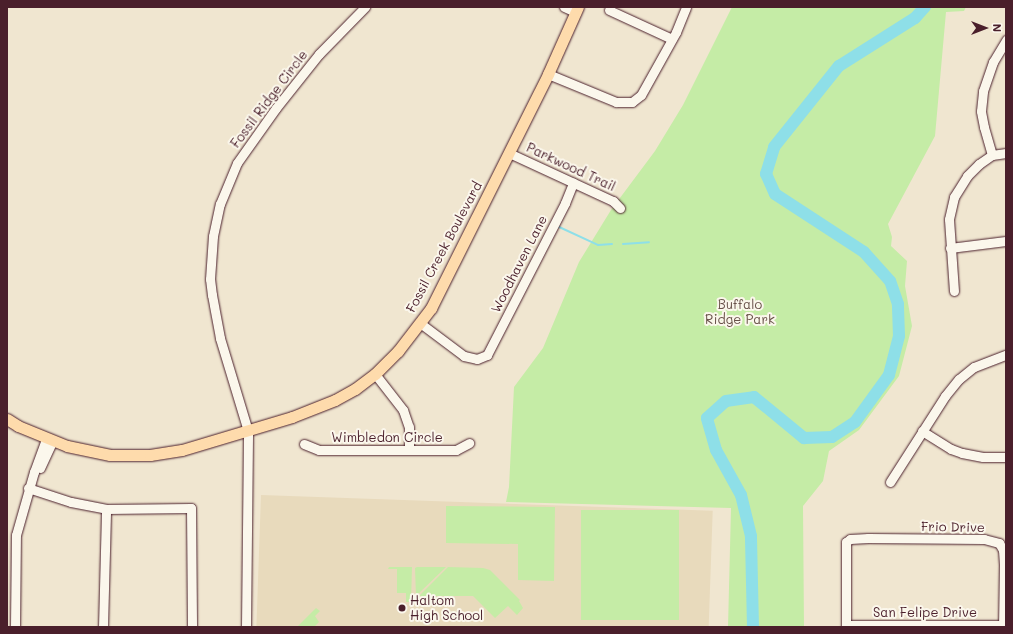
<!DOCTYPE html>
<style>
body{margin:0}
#map{position:relative;width:1013px;height:634px;overflow:hidden;background:#f0e6d0;font-family:Mali,sans-serif}
div>[style]{position:absolute}
[style*='--x']{left:calc(var(--x)*1px);top:calc(var(--y)*1px);width:calc(var(--w)*1px);rotate:calc(var(--a)*1deg)}
.built>*{inset:0;background:#e8dabc;transform-origin:0 0}
.green>*{inset:0;background:#c5eca6;transform-origin:0 0}
.stream>*{height:2px;margin:-1px;padding:0 1px;transform-origin:1px;border-radius:1px;background:#8edfe8}
.river>*{height:12px;margin:-6px;padding:0 6px;transform-origin:6px;border-radius:6px;background:#8edfe8}
.roads{filter:drop-shadow(0 0 1px #4a1f2b) drop-shadow(0 0 1px #4a1f2b)}
.minor>*{height:9px;margin:-4.5px;padding:0 4.5px;transform-origin:4.5px;border-radius:4.5px;background:#fbf7ec}
.major>*{height:11px;margin:-5.5px;padding:0 5.5px;transform-origin:5.5px;border-radius:5.5px;background:#fedbac}
.dots>*{width:11px;height:11px;translate:-50% -50%;box-sizing:border-box;border:2px solid #fbf7ec;border-radius:50%}
span{translate:-50% -50%;white-space:nowrap;text-align:center;line-height:1.15;-webkit-text-stroke:4px #fbf7ec;paint-order:stroke}
.street-label{font-size:13px;color:#4a1f2b}
.park-label{font-size:13px;color:#69524a}
.poi-label{font-size:13px;color:#4a1f2b}
.left{translate:0 -50%;text-align:left}
.frame{position:absolute;inset:0;border:8px solid #4a1f2b;pointer-events:none}
.north{position:absolute;left:965px;top:8px;width:40px;height:40px;-webkit-text-stroke:3px #fbf7ec;paint-order:stroke;rotate:90deg;font-size:11px;font-weight:700;line-height:16px;text-align:center;color:#4a1f2b}
.north::after{content:'';display:block;margin:auto;width:14px;height:18px;background:#4a1f2b;clip-path:polygon(50% 0,100% 100%,50% 72%,0 100%)}
</style>
<div id="map">
<div class="built">
<i style="left:261px;top:495px;width:452px;height:132px;rotate:2deg"></i>
</div>
<div class="green">
<i style="clip-path:polygon(732px 7px,966px 7px,964px 11px,946px 12px,935px 136px,888px 224px,892px 237px,891px 246px,907px 261px,905px 286px,912px 326px,899px 376px,859px 430px,829px 451px,823px 481px,803px 506px,804px 627px,728px 627px,731px 508px,506px 502px,509px 487px,514px 387px,543px 348px,579px 262px,611px 210px,655px 151px,683px 105px)"></i>
<i style="clip-path:polygon(446px 506px,555px 507px,554px 581px,518px 580px,518px 544px,446px 543px)"></i>
<i style="left:581px;top:510px;width:98px;height:110px"></i>
<i style="clip-path:polygon(389px 567px,412px 567px,411px 602px,406px 602px,406px 593px,397px 593px,397px 569px,388px 569px)"></i>
<i style="clip-path:polygon(417px 567px,446px 567px,416px 596px,415px 568px)"></i>
<i style="clip-path:polygon(448px 567px,483px 568px,490px 570px,520px 600px,519px 601px,523px 608px,517px 615px,508px 606px,495px 618px,473px 596px,419px 596px)"></i>
<i style="clip-path:polygon(316px 608px,320px 611px,315px 616px,319px 622px,314px 627px,297px 627px)"></i>
</div>
<div class="stream">
<i style="--x:557;--y:226;--w:45;--a:24.9"></i>
<i style="--x:598;--y:245;--w:14;--a:-4"></i>
<i style="--x:623;--y:244;--w:26;--a:-4"></i>
</div>
<div class="river">
<i style="--x:753;--y:627;--w:91;--a:-91.3"></i>
<i style="--x:751;--y:536;--w:42;--a:-103.7"></i>
<i style="--x:741;--y:495;--w:51;--a:-119.1"></i>
<i style="--x:716;--y:450;--w:33;--a:-106"></i>
<i style="--x:707;--y:418;--w:25;--a:-42"></i>
<i style="--x:726;--y:401;--w:28;--a:-8"></i>
<i style="--x:754;--y:397;--w:65;--a:39.4"></i>
<i style="--x:804;--y:438;--w:28;--a:-2"></i>
<i style="--x:832;--y:437;--w:27;--a:-33"></i>
<i style="--x:855;--y:422;--w:58;--a:-54.1"></i>
<i style="--x:889;--y:375;--w:40;--a:-75.6"></i>
<i style="--x:899;--y:336;--w:32;--a:-92"></i>
<i style="--x:898;--y:304;--w:24;--a:-109"></i>
<i style="--x:890;--y:281;--w:39;--a:-132"></i>
<i style="--x:864;--y:252;--w:106;--a:-146.9"></i>
<i style="--x:775;--y:194;--w:22;--a:-114"></i>
<i style="--x:766;--y:174;--w:28;--a:-73"></i>
<i style="--x:774;--y:147;--w:104;--a:-51.3"></i>
<i style="--x:839;--y:66;--w:90;--a:-32.3"></i>
<i style="--x:915;--y:18;--w:15;--a:-48"></i>
</div>
<div class="roads">
<div class="minor">
<i style="--x:564;--y:7;--w:12;--a:24"></i>
<i style="--x:609;--y:10;--w:69;--a:24.7"></i>
<i style="--x:548;--y:74;--w:74;--a:22.4"></i>
<i style="--x:616;--y:102;--w:16;--a:0"></i>
<i style="--x:632;--y:102;--w:11;--a:-38"></i>
<i style="--x:641;--y:95;--w:72;--a:-60.9"></i>
<i style="--x:676;--y:32;--w:27;--a:-68"></i>
<i style="--x:509;--y:153;--w:115;--a:24.8"></i>
<i style="--x:613;--y:201;--w:10;--a:45"></i>
<i style="--x:992;--y:155;--w:29;--a:-106"></i>
<i style="--x:984;--y:127;--w:16;--a:-101"></i>
<i style="--x:981;--y:111;--w:20;--a:-84"></i>
<i style="--x:983;--y:91;--w:31;--a:-71"></i>
<i style="--x:993;--y:62;--w:26;--a:-59"></i>
<i style="--x:950;--y:248;--w:56;--a:-7.1"></i>
<i style="--x:954;--y:291;--w:72;--a:-94"></i>
<i style="--x:949;--y:219;--w:23;--a:-77"></i>
<i style="--x:954;--y:197;--w:25;--a:-58"></i>
<i style="--x:967;--y:176;--w:17;--a:-45"></i>
<i style="--x:979;--y:164;--w:16;--a:-35"></i>
<i style="--x:992;--y:155;--w:14;--a:-8"></i>
<i style="--x:420;--y:323;--w:55;--a:36.9"></i>
<i style="--x:464;--y:356;--w:13;--a:13"></i>
<i style="--x:477;--y:359;--w:11;--a:-22"></i>
<i style="--x:487;--y:355;--w:171;--a:-62.8"></i>
<i style="--x:565;--y:203;--w:22;--a:-68"></i>
<i style="--x:375;--y:374;--w:46;--a:52.1"></i>
<i style="--x:403;--y:410;--w:18;--a:71"></i>
<i style="--x:409;--y:427;--w:23;--a:90"></i>
<i style="--x:922;--y:431;--w:34;--a:32"></i>
<i style="--x:951;--y:449;--w:12;--a:20"></i>
<i style="--x:962;--y:453;--w:21;--a:11"></i>
<i style="--x:983;--y:457;--w:23;--a:0"></i>
<i style="--x:304;--y:444;--w:16;--a:22"></i>
<i style="--x:319;--y:450;--w:137;--a:0"></i>
<i style="--x:456;--y:450;--w:15;--a:-28"></i>
<i style="--x:40;--y:468;--w:26;--a:-65"></i>
<i style="--x:51;--y:444;--w:5;--a:-101"></i>
<i style="--x:890;--y:482;--w:102;--a:-57.4"></i>
<i style="--x:945;--y:396;--w:22;--a:-51"></i>
<i style="--x:959;--y:379;--w:19;--a:-39"></i>
<i style="--x:974;--y:367;--w:34;--a:-21"></i>
<i style="--x:28;--y:488;--w:45;--a:18"></i>
<i style="--x:71;--y:502;--w:36;--a:11"></i>
<i style="--x:106;--y:509;--w:85;--a:-0.7"></i>
<i style="--x:191;--y:508;--w:119;--a:89.5"></i>
<i style="--x:846;--y:625;--w:157;--a:0"></i>
<i style="--x:15;--y:627;--w:92;--a:-89.4"></i>
<i style="--x:16;--y:535;--w:66;--a:-74.1"></i>
<i style="--x:34;--y:472;--w:32;--a:-70"></i>
<i style="--x:45;--y:442;--w:4;--a:-14"></i>
<i style="--x:103;--y:627;--w:118;--a:-88.5"></i>
<i style="--x:246;--y:627;--w:196;--a:-89.4"></i>
<i style="--x:248;--y:431;--w:97;--a:-106.8"></i>
<i style="--x:220;--y:338;--w:44;--a:-100.5"></i>
<i style="--x:212;--y:295;--w:16;--a:-97"></i>
<i style="--x:210;--y:279;--w:43;--a:-86"></i>
<i style="--x:213;--y:236;--w:33;--a:-78"></i>
<i style="--x:220;--y:204;--w:44;--a:-67.5"></i>
<i style="--x:237;--y:163;--w:67;--a:-54.7"></i>
<i style="--x:276;--y:108;--w:69;--a:-51.5"></i>
<i style="--x:319;--y:54;--w:66;--a:-45.6"></i>
<i style="--x:846;--y:627;--w:85;--a:-90"></i>
<i style="--x:846;--y:542;--w:5;--a:-37"></i>
<i style="--x:850;--y:539;--w:18;--a:-3"></i>
<i style="--x:868;--y:538;--w:116;--a:0.5"></i>
<i style="--x:984;--y:539;--w:16;--a:15"></i>
<i style="--x:999;--y:543;--w:8;--a:60"></i>
<i style="--x:1003;--y:550;--w:15;--a:86"></i>
<i style="--x:1004;--y:565;--w:62;--a:90.9"></i>
</div>
<div class="major">
<i style="--x:7;--y:419;--w:13;--a:32"></i>
<i style="--x:18;--y:426;--w:53;--a:22.2"></i>
<i style="--x:67;--y:446;--w:44;--a:11.8"></i>
<i style="--x:110;--y:455;--w:40;--a:0"></i>
<i style="--x:150;--y:455;--w:32;--a:-9"></i>
<i style="--x:182;--y:450;--w:115;--a:-16.7"></i>
<i style="--x:292;--y:417;--w:46;--a:-21.6"></i>
<i style="--x:335;--y:400;--w:23;--a:-29"></i>
<i style="--x:355;--y:389;--w:25;--a:-37"></i>
<i style="--x:375;--y:374;--w:33;--a:-45"></i>
<i style="--x:398;--y:351;--w:54;--a:-52.5"></i>
<i style="--x:431;--y:308;--w:262;--a:-63.4"></i>
<i style="--x:548;--y:74;--w:73;--a:-65.9"></i>
</div>
</div>
<div class="dots">
<i style="left:402px;top:608px;background:#4a1f2b"></i>
</div>
<div class="street-label">
<span style="left:269px;top:99px;rotate:-53deg">Fossil Ridge Circle</span>
<span style="left:571px;top:167px;rotate:25deg">Parkwood Trail</span>
<span style="left:444px;top:247px;rotate:-62deg">Fossil Creek Boulevard</span>
<span style="left:519px;top:264px;rotate:-63deg">Woodhaven Lane</span>
<span style="left:387px;top:437px">Wimbledon Circle</span>
<span style="left:953px;top:527px;rotate:1deg">Frio Drive</span>
<span style="left:925px;top:612px">San Felipe Drive</span>
</div>
<div class="park-label">
<span style="left:740px;top:312px">Buffalo<br>Ridge Park</span>
</div>
<div class="poi-label">
<span class="left" style="left:410px;top:608px">Haltom<br>High School</span>
</div>
<div class="frame"></div>
<div class="north">N</div>
</div>
